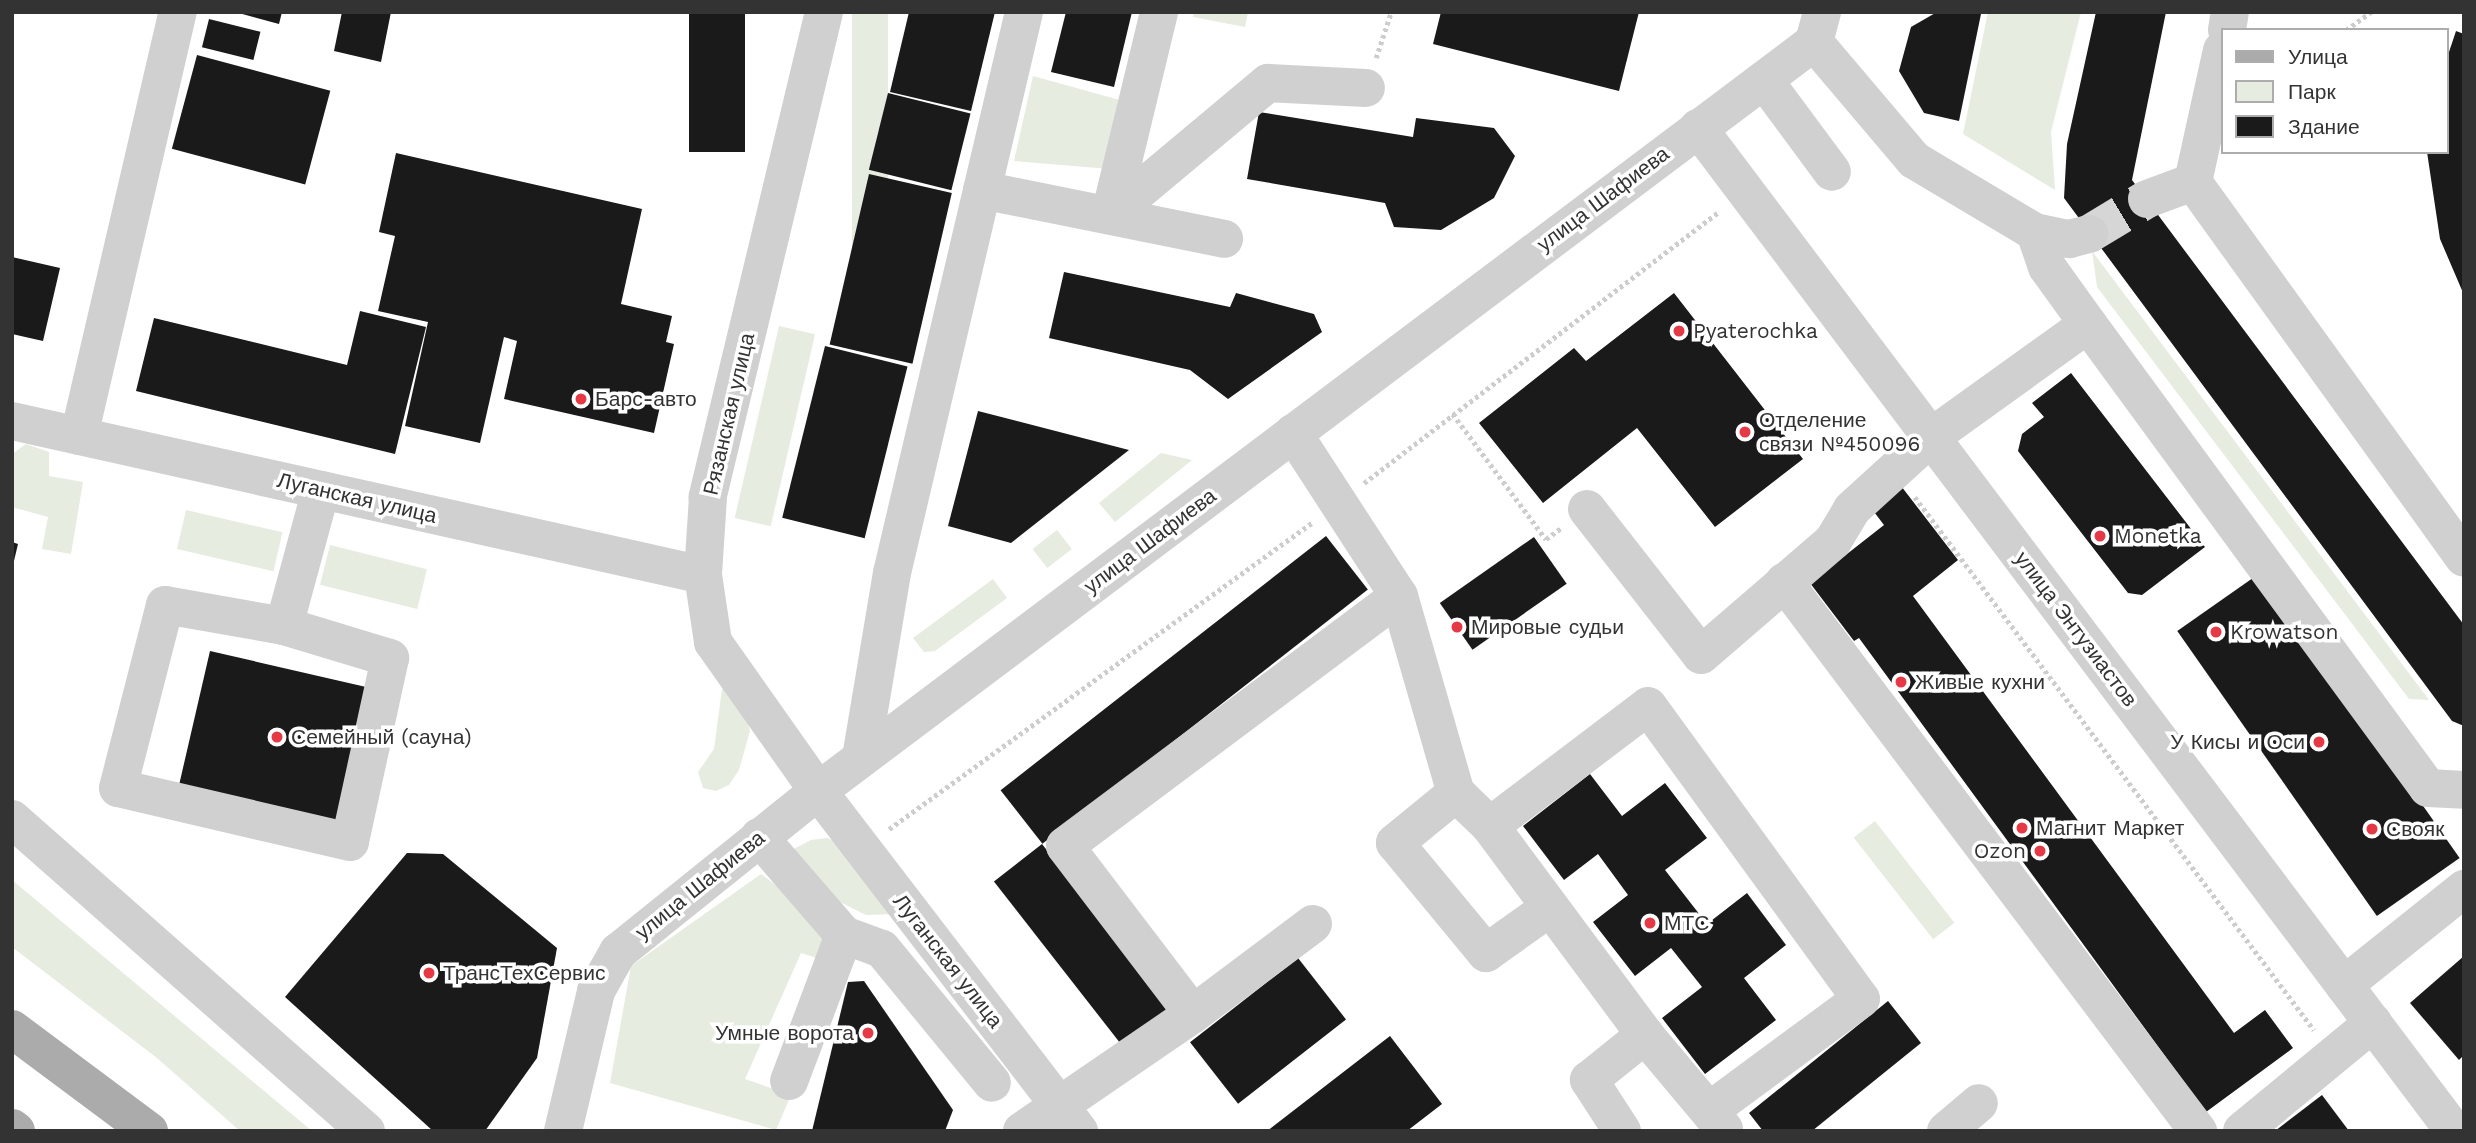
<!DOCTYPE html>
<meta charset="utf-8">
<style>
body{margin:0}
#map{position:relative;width:2476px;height:1143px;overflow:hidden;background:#fff;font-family:"Work Sans",sans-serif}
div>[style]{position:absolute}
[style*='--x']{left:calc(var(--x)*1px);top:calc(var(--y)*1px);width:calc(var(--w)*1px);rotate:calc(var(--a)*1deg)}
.green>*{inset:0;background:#e6ecdf;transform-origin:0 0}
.building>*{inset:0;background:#1a1a1a;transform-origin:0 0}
.minor-tunnel>*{height:38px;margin-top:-19px;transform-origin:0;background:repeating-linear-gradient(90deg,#d6d6d6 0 38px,transparent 0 57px)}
.path>*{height:4.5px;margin-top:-2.25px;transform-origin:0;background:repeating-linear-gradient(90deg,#cdcdcd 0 3.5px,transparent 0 7px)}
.minor>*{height:38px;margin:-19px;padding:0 19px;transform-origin:19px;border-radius:19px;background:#d0d0d0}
.major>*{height:38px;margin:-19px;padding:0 19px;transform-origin:19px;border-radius:19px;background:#ababab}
.dots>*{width:19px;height:19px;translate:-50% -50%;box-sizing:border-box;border:4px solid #fff;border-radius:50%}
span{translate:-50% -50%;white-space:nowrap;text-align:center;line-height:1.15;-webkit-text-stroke:7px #fff;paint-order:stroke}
.street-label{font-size:21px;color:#333}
.poi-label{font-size:21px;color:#333}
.left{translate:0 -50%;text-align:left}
.right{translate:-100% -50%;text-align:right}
.frame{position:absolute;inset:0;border:14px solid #333;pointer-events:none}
.legend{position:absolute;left:2221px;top:28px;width:228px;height:126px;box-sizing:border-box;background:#fff;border:2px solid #adadad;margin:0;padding:9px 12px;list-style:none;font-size:21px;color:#333}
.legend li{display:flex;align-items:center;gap:14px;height:35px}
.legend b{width:35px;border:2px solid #adadad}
</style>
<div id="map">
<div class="green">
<i style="left:852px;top:12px;width:36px;height:276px"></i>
<i style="clip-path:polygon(1194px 12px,1248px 12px,1245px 27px,1193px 17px)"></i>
<i style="clip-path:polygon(1988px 12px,2081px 12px,2051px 132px,2055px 190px,1963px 134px)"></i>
<i style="clip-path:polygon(1033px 76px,1127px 102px,1110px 169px,1014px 161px)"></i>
<i style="clip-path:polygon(2092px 251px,2429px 700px,2409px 699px,2097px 287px)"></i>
<i style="left:779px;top:326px;width:37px;height:197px;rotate:13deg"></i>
<i style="clip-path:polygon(26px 444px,49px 452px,49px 476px,83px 482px,71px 554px,42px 549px,48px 517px,12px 507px,12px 454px)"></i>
<i style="clip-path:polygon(1161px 453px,1192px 460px,1115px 522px,1099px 503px)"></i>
<i style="left:186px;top:510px;width:99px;height:40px;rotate:13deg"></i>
<i style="left:1057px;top:530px;width:24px;height:31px;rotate:52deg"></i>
<i style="left:330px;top:545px;width:100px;height:41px;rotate:14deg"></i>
<i style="clip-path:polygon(993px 579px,1007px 598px,935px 651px,924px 652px,913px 638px)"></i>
<i style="clip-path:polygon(722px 689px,734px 690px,744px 705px,750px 731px,739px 770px,729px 785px,716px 791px,703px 788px,698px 772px,714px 749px)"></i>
<i style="left:1875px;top:821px;width:129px;height:27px;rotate:52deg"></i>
<i style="clip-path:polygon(827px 838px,841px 844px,896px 914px,866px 915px,822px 893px,784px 854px,811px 840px)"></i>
<i style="clip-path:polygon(761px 874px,809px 910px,830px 938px,817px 958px,801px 953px,745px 1079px,791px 1095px,776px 1130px,610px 1083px,631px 966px)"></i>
<i style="clip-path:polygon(12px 880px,312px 1131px,240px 1131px,157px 1058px,12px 947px)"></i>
</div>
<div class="building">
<i style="clip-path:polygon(235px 12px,282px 12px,279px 24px)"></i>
<i style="clip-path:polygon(342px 12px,391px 12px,381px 62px,334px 51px)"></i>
<i style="left:689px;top:12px;width:56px;height:140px"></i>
<i style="clip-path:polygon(909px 12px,995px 12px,971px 111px,890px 92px)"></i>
<i style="clip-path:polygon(1066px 12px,1132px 12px,1114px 87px,1051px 72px)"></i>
<i style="clip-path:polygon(1441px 12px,1639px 12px,1619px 91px,1433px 44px)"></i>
<i style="clip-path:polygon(1937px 12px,1981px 14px,1959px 121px,1924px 113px,1899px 71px,1911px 27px)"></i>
<i style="clip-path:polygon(2096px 12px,2166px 12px,2132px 180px,2464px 625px,2464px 726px,2452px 721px,2064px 198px,2067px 144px)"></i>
<i style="left:209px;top:19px;width:53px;height:29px;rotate:14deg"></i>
<i style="clip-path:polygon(2456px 31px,2464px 34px,2464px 295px,2440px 239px,2427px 152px,2446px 152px,2446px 61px)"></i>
<i style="left:197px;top:55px;width:138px;height:97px;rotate:15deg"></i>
<i style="left:888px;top:93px;width:85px;height:79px;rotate:14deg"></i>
<i style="clip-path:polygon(1259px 112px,1413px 137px,1416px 118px,1494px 128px,1515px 156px,1494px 198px,1441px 230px,1394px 227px,1385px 203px,1247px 179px)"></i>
<i style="clip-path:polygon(396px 153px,642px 209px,621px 304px,672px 316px,666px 342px,674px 344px,654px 433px,504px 399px,517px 341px,504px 337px,480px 443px,405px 426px,428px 322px,378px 311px,395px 236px,379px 232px)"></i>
<i style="left:869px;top:174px;width:85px;height:175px;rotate:13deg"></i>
<i style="clip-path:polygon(12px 257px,60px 268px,43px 341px,12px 334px)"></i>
<i style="clip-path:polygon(1064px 272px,1230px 307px,1236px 293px,1314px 314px,1322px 332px,1228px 399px,1190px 370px,1049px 338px)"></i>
<i style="clip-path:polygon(1674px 293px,1803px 459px,1715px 527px,1637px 428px,1543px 503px,1479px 423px,1574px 348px,1586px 361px)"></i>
<i style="clip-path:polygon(360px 311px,426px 327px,395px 454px,136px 391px,154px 318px,347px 365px)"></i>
<i style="left:825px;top:346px;width:85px;height:177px;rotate:14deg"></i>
<i style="clip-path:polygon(2071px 373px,2205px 547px,2142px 595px,2128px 593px,2018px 451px,2022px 434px,2044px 417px,2032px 403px)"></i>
<i style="clip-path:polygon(978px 411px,1129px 450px,1011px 543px,948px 526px)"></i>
<i style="clip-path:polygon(1898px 482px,1958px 560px,1913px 596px,2234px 1033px,2265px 1010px,2293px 1048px,2206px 1112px,1859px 638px,1854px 641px,1810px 583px,1884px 525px,1868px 504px)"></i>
<i style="left:1326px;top:536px;width:68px;height:413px;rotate:52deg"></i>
<i style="left:1534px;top:537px;width:57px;height:115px;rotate:55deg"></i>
<i style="clip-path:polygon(12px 542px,18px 544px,13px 565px,12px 565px)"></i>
<i style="left:2260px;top:573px;width:348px;height:101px;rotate:55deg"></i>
<i style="left:210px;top:651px;width:168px;height:138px;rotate:13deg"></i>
<i style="clip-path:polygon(1590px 774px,1622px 816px,1665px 783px,1707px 838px,1665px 870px,1707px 924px,1747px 893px,1786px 945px,1744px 978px,1776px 1020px,1705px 1074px,1662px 1018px,1702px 987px,1671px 948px,1635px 976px,1593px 922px,1628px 895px,1598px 854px,1564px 880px,1523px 826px)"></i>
<i style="left:1042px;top:844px;width:217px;height:61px;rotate:52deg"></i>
<i style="clip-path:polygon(407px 853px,443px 854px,557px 948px,537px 1058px,485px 1131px,433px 1131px,285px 997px)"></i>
<i style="clip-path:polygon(2464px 956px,2464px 1055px,2459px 1060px,2410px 1003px)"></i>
<i style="left:1298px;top:958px;width:78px;height:137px;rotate:52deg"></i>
<i style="clip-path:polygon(864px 981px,953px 1110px,945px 1131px,812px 1131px,848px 982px)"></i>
<i style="clip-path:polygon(1888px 1001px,1921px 1043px,1812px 1131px,1763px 1131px,1749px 1113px)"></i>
<i style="clip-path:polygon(1390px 1036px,1442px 1104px,1407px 1131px,1267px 1131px)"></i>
<i style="clip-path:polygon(2322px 1095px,2349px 1131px,2275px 1131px)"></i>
</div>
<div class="minor-tunnel">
<i style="--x:2089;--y:234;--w:68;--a:-31.1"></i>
</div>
<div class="path">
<i style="--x:2346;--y:30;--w:31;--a:-36"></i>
<i style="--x:1376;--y:58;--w:48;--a:-71.9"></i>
<i style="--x:1453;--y:414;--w:156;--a:53.4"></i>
<i style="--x:1546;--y:539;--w:19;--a:-36"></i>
<i style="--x:1364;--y:483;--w:447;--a:-37.4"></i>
<i style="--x:1915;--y:497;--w:666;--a:53.18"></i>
<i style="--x:889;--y:829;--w:523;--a:-35.91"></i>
</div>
<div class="minor">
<i style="--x:824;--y:12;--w:499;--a:103.5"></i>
<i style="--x:708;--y:497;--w:78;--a:93.7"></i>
<i style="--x:703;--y:575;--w:68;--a:81.5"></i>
<i style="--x:713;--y:642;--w:182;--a:54.8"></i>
<i style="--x:818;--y:791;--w:429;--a:52.5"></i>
<i style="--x:2227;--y:30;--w:18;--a:-81"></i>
<i style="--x:1814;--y:42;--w:155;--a:49.7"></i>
<i style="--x:1914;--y:160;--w:141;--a:30.8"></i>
<i style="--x:2035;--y:232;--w:35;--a:12"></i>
<i style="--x:2069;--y:239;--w:21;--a:-14"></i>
<i style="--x:2222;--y:50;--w:135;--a:102.4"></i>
<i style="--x:2193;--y:182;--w:463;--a:54.2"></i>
<i style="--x:1764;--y:80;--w:114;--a:53.5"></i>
<i style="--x:1698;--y:128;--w:1256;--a:52.99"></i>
<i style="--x:982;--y:190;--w:247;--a:11.4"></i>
<i style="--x:2147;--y:199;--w:49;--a:-20.3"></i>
<i style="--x:1110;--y:215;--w:206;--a:-39.9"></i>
<i style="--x:1268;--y:83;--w:98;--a:2.9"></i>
<i style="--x:1110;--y:215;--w:209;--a:-76.4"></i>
<i style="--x:2088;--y:324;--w:575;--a:53.77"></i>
<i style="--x:2428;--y:788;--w:36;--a:3"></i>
<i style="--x:12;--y:421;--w:708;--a:12.56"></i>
<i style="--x:1293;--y:433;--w:194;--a:57"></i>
<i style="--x:1399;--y:596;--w:417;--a:143.2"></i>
<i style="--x:1065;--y:846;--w:211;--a:52.7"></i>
<i style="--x:1193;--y:1014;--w:150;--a:-36.9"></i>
<i style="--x:79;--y:436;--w:435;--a:-76.9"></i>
<i style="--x:1587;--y:509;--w:185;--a:52"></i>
<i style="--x:1701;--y:655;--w:174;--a:-40.8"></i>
<i style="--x:1833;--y:541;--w:37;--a:-59"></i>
<i style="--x:1852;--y:509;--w:107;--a:-42.3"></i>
<i style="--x:1931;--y:437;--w:193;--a:-35.7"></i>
<i style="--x:2088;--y:324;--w:70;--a:-125.7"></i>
<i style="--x:2047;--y:267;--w:37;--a:-109"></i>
<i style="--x:1784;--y:582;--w:688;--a:52.98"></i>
<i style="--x:1399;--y:596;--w:205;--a:73.9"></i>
<i style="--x:1456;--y:793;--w:47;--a:44.1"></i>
<i style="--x:1490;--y:826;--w:260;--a:53.4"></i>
<i style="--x:1645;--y:1035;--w:123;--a:50"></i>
<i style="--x:165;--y:605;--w:121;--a:10"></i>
<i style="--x:284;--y:626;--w:111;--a:16.8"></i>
<i style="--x:390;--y:658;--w:188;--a:102.3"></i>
<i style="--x:350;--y:842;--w:238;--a:-166.9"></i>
<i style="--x:118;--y:788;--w:189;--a:-75.6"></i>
<i style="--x:284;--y:626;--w:141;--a:-74.8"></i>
<i style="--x:861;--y:758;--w:188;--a:-80.5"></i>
<i style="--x:892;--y:573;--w:576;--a:-76.76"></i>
<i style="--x:1456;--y:793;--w:79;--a:140.7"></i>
<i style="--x:1395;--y:843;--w:143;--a:50.4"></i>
<i style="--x:1486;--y:953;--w:76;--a:-35.4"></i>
<i style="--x:12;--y:819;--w:472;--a:41.4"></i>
<i style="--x:1490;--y:826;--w:198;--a:-37.2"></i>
<i style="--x:1648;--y:706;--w:362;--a:54"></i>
<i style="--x:1861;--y:999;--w:185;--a:143.6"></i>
<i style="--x:759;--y:837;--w:130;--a:49.1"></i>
<i style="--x:844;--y:935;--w:156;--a:110.6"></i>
<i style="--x:844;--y:935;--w:40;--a:20.2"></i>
<i style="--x:882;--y:949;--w:173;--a:50.6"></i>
<i style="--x:2344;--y:985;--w:154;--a:-38.7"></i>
<i style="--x:563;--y:1131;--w:144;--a:-76.7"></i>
<i style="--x:596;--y:991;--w:45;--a:-60.6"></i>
<i style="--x:618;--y:952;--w:257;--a:-38.8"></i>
<i style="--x:818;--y:791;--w:1246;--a:-36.94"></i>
<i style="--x:1814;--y:42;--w:31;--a:-75"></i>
<i style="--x:1022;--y:1131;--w:207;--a:-34.4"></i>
<i style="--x:1622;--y:1131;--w:61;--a:-122.9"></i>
<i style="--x:1589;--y:1080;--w:72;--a:-38.8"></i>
<i style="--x:1946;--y:1131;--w:43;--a:-40.3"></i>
<i style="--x:2242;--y:1131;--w:170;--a:-39.5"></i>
</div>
<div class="major">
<i style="--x:12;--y:1029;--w:171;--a:36.7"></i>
<i style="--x:12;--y:1128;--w:5;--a:37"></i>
</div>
<div class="dots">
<i style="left:1679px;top:331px;background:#e63946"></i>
<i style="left:581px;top:399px;background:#e63946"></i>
<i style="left:1745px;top:432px;background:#e63946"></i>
<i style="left:2100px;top:536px;background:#e63946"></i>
<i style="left:1457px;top:627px;background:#e63946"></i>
<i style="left:2216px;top:632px;background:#e63946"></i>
<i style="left:1901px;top:682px;background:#e63946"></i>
<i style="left:277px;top:737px;background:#e63946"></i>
<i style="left:2319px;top:742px;background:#e63946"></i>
<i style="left:2022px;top:828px;background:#e63946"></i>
<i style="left:2372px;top:829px;background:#e63946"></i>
<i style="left:2040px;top:851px;background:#e63946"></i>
<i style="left:1650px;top:923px;background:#e63946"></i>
<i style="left:429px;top:973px;background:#e63946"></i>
<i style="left:868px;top:1033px;background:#e63946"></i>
</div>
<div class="street-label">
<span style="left:1603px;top:199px;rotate:-37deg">улица Шафиева</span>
<span style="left:729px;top:414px;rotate:-77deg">Рязанская улица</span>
<span style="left:357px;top:498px;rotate:13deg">Луганская улица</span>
<span style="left:1150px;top:541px;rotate:-37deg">улица Шафиева</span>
<span style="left:2076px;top:629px;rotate:53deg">улица Энтузиастов</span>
<span style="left:700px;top:885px;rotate:-39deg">улица Шафиева</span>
<span style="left:948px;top:961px;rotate:52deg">Луганская улица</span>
</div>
<div class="poi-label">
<span class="left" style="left:1693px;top:331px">Pyaterochka</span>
<span class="left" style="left:595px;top:399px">Барс-авто</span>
<span class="left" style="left:1759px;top:432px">Отделение<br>связи №450096</span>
<span class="left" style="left:2114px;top:536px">Monetka</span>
<span class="left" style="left:1471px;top:627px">Мировые судьи</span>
<span class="left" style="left:2230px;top:632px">Krowatson</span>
<span class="left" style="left:1915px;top:682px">Живые кухни</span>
<span class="left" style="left:291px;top:737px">Семейный (сауна)</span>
<span class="right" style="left:2305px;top:742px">У Кисы и Оси</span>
<span class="left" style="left:2036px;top:828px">Магнит Маркет</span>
<span class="left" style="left:2386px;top:829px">Свояк</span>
<span class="right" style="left:2026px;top:851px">Ozon</span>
<span class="left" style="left:1664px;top:923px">МТС</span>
<span class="left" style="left:443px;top:973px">ТрансТехСервис</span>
<span class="right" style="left:854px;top:1033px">Умные ворота</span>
</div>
<div class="frame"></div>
<ul class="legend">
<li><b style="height:9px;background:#ababab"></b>Улица</li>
<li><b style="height:19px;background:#e6ecdf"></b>Парк</li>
<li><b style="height:19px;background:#1a1a1a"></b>Здание</li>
</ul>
</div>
